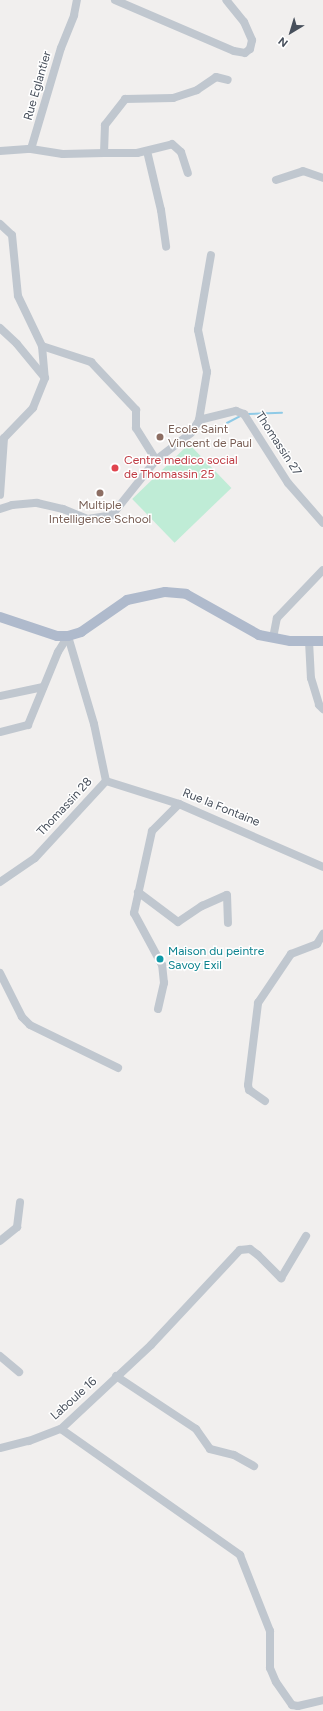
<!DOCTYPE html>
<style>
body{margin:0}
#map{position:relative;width:323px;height:1711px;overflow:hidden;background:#f1efee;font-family:Figtree,sans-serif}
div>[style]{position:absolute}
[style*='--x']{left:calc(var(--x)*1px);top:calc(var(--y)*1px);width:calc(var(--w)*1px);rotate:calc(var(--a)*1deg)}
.green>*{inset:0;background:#bfecd6;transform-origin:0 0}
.stream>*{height:2px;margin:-1px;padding:0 1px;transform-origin:1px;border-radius:1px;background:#8fcae6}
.minor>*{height:8px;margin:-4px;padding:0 4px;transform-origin:4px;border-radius:4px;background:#c0c7cf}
.major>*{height:10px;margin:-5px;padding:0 5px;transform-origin:5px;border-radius:5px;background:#afbacc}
.dots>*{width:11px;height:11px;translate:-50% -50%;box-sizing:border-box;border:2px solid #fff;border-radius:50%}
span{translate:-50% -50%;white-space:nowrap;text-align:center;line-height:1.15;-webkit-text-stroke:3px #fff;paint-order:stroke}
.street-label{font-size:12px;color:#474f5b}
.education-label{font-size:12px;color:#785e54}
.left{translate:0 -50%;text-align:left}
.health-label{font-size:12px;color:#be3a42}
.culture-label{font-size:12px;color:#0d838f}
.north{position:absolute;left:271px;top:12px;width:40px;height:40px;-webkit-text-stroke:3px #fff;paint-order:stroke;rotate:218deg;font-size:11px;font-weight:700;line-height:16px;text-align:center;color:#474f5b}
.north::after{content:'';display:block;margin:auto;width:14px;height:18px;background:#474f5b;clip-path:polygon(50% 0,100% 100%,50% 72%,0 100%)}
</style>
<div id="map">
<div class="green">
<i style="left:189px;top:444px;width:61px;height:79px;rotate:46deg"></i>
</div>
<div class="stream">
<i style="--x:248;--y:414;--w:34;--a:-2"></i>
<i style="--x:227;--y:423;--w:17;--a:-28"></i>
</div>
<div class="minor">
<i style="--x:115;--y:0;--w:129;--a:23.2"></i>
<i style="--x:234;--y:51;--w:11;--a:10"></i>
<i style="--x:245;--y:53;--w:6;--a:-39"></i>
<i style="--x:250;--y:49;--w:9;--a:-77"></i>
<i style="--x:252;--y:40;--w:20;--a:-114"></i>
<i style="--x:244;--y:22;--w:28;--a:-129"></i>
<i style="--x:31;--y:149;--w:32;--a:9"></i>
<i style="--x:63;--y:154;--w:41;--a:-1.4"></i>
<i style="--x:104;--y:153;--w:28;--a:-88"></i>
<i style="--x:105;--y:125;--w:33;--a:-52"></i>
<i style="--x:125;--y:99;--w:48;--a:-1.2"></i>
<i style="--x:173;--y:98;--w:25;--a:-18"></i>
<i style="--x:197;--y:90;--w:23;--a:-34"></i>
<i style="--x:216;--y:77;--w:12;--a:14"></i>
<i style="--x:0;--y:151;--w:31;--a:-4"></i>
<i style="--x:31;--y:149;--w:105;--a:-73.5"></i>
<i style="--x:61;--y:48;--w:35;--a:-68"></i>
<i style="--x:74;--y:15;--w:15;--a:-79"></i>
<i style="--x:147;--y:151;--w:61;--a:76.7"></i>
<i style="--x:161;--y:210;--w:37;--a:82"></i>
<i style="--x:104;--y:153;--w:33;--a:0"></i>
<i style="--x:137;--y:153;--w:36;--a:-14"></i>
<i style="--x:172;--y:144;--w:12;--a:42"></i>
<i style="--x:181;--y:152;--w:22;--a:72"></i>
<i style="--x:276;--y:180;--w:28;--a:-18"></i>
<i style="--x:303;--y:171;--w:21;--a:19"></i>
<i style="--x:0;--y:224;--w:16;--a:43"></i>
<i style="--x:12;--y:235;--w:61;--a:84.4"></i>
<i style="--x:18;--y:296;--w:55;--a:64.4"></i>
<i style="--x:42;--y:346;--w:32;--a:85"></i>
<i style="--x:45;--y:378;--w:32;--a:112"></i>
<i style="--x:33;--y:408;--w:42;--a:134"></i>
<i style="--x:4;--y:438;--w:57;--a:94"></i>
<i style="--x:0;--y:328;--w:23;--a:43"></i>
<i style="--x:17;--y:344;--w:44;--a:50.5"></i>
<i style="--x:42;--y:346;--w:52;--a:18.1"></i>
<i style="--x:91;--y:362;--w:66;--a:46.8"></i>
<i style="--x:136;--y:410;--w:18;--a:90"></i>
<i style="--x:136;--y:428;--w:38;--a:58"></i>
<i style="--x:199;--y:420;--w:38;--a:-14"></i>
<i style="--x:236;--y:411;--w:9;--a:21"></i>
<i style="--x:244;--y:414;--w:82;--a:57.5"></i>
<i style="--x:288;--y:483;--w:53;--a:48.8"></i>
<i style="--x:0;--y:509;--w:13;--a:-18"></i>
<i style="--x:12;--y:505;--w:25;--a:-5"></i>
<i style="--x:37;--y:503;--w:27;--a:13"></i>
<i style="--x:63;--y:509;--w:27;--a:22"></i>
<i style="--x:88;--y:519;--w:24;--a:-9"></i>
<i style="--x:112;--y:515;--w:70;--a:-51.3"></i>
<i style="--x:156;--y:460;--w:44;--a:-37.6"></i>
<i style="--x:191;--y:433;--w:15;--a:-58"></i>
<i style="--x:199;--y:420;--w:49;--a:-80.5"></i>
<i style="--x:207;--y:372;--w:43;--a:-102.1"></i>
<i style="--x:198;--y:330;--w:76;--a:-80.2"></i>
<i style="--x:273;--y:638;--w:20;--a:-79"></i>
<i style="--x:277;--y:618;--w:66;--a:-46.2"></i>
<i style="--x:309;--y:641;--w:37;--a:87"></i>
<i style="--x:311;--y:678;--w:28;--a:73"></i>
<i style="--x:319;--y:705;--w:6;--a:45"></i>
<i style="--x:0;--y:696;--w:44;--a:-11.8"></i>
<i style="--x:0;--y:732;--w:29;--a:-14"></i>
<i style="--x:28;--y:725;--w:79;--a:-67.7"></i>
<i style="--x:58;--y:652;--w:19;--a:-58"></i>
<i style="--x:106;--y:781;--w:77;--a:17.5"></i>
<i style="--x:179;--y:804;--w:157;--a:23.6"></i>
<i style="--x:0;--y:882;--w:42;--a:-34.4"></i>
<i style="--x:35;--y:858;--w:105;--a:-47.3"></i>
<i style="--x:106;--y:781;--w:58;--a:-101.9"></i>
<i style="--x:94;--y:724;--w:92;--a:-106.5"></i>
<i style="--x:138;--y:892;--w:50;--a:36.9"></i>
<i style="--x:178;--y:922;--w:29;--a:-34"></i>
<i style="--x:202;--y:906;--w:27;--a:-24"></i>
<i style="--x:227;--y:895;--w:28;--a:88"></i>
<i style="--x:0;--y:973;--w:49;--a:63.4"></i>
<i style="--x:22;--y:1017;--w:11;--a:45"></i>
<i style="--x:30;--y:1025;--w:98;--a:26"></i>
<i style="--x:158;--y:1009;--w:27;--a:-77"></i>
<i style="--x:164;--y:983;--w:18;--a:-96"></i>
<i style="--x:162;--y:965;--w:59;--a:-118.3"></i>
<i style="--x:134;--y:913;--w:84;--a:-77.6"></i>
<i style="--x:152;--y:831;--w:38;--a:-45"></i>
<i style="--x:265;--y:1101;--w:19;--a:-145"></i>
<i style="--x:249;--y:1090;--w:5;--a:-101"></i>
<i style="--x:248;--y:1085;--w:83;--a:-83"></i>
<i style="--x:258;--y:1003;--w:59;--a:-56"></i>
<i style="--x:291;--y:954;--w:28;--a:-21"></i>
<i style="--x:317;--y:944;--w:12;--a:-59"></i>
<i style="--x:0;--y:1241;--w:22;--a:-39"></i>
<i style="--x:17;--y:1227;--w:25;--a:-83"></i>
<i style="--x:0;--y:1356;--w:25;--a:40"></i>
<i style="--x:116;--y:1376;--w:96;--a:33.5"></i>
<i style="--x:196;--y:1429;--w:24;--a:55"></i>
<i style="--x:210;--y:1449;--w:25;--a:14"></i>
<i style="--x:234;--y:1455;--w:23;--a:29"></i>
<i style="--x:61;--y:1429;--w:219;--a:35.1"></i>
<i style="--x:240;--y:1555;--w:82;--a:68.5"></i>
<i style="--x:270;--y:1631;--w:37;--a:90"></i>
<i style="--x:270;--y:1668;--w:15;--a:67"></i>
<i style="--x:276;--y:1682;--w:28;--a:55"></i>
<i style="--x:292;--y:1705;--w:6;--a:9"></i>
<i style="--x:298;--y:1706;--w:26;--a:-13"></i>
<i style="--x:0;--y:1448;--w:30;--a:-14"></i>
<i style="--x:29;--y:1441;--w:34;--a:-21"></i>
<i style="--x:61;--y:1429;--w:123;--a:-43"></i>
<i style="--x:151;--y:1345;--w:130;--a:-46.9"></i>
<i style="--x:240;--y:1250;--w:10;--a:-6"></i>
<i style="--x:250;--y:1249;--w:10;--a:37"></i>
<i style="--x:258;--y:1255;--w:33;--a:45"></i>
<i style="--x:281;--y:1278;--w:49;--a:-59.2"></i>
</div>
<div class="major">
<i style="--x:0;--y:617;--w:60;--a:18.4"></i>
<i style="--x:57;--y:636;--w:11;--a:0"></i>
<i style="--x:68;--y:636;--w:14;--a:-17"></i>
<i style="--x:81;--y:632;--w:56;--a:-34.8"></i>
<i style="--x:127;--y:600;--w:39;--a:-12"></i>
<i style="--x:165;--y:592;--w:21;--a:5"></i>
<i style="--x:186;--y:594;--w:84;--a:29.3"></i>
<i style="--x:259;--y:635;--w:32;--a:11"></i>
<i style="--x:290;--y:641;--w:33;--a:0"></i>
</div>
<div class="dots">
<i style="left:160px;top:437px;background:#8d6e63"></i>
<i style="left:115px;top:468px;background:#e0444e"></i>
<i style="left:100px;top:493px;background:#8d6e63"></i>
<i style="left:160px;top:959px;background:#0f9aa8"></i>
</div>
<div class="street-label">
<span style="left:38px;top:86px;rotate:-74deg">Rue Eglantier</span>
<span style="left:278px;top:444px;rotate:57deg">Thomassin 27</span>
<span style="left:65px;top:807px;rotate:-47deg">Thomassin 28</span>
<span style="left:221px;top:808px;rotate:22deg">Rue la Fontaine</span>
<span style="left:74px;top:1399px;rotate:-42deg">Laboule 16</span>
</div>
<div class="education-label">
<span class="left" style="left:168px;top:437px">Ecole Saint<br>Vincent de Paul</span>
<span style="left:100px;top:513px">Multiple<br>Intelligence School</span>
</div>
<div class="health-label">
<span class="left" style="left:124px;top:468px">Centre medico social<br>de Thomassin 25</span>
</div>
<div class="culture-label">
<span class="left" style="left:168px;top:959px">Maison du peintre<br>Savoy Exil</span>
</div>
<div class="north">N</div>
</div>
